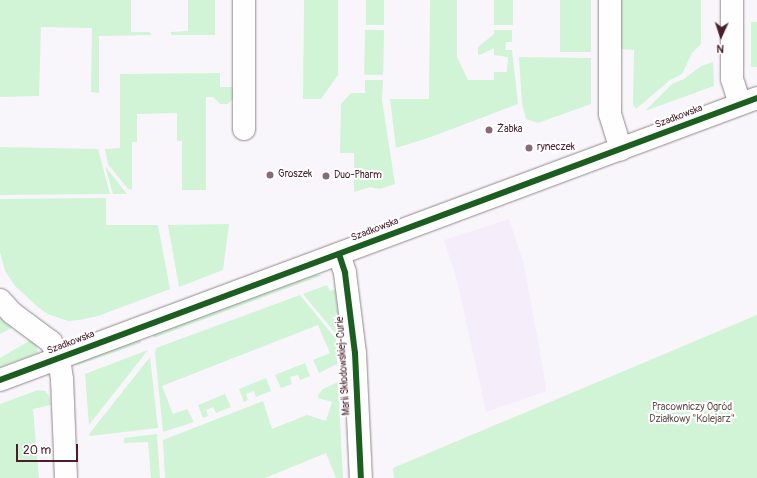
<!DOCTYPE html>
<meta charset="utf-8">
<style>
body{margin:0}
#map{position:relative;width:757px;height:478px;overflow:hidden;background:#f9f6fb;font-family:Pangolin,sans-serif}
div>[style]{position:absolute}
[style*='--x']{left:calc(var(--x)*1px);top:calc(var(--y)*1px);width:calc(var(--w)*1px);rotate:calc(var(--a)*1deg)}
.built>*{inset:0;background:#f6edfa}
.green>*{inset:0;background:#d1f3d6;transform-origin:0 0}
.roads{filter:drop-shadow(0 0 1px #91878c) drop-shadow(0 0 1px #91878c)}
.minor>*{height:22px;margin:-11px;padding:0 11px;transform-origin:11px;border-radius:11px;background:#fefefe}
.tertiary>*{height:22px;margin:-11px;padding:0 11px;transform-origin:11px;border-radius:11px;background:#fefefe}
.cycleway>*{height:6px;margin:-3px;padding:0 3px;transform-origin:3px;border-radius:3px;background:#1b5e20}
.dots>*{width:11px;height:11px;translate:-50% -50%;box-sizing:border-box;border:2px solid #fff;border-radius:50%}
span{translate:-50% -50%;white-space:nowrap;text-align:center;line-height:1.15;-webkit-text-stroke:4px #fff;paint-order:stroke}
.street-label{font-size:10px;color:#4a1f2b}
.poi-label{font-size:10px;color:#4a1f2b}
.left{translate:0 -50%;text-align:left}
.park-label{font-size:10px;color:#64534e}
.north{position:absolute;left:701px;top:16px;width:40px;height:40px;-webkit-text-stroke:3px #fff;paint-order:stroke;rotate:183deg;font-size:11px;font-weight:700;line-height:16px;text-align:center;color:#4a1f2b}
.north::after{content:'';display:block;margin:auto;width:14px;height:18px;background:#4a1f2b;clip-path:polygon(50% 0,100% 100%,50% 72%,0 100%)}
.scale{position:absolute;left:16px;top:444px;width:62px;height:18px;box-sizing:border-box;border:2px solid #4a1f2b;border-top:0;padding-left:5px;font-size:12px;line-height:14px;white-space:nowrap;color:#4a1f2b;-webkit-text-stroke:3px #fff;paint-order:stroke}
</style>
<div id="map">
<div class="built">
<i style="clip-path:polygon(509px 219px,524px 264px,547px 391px,486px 412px,457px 281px,444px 240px)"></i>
</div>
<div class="green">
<i style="clip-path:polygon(0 0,131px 0,131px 32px,150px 32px,151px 35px,99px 36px,99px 93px,91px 92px,92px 28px,41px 27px,39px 96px,0 97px)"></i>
<i style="clip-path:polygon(188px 0,215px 0,215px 35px,171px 35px,171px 32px,188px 31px)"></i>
<i style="clip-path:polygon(304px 0,338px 0,338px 75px,321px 99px,303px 99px)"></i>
<i style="left:366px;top:0;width:18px;height:25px"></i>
<i style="clip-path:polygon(430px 0,457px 0,457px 57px,468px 80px,494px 80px,494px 72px,507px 72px,508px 57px,494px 55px,494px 48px,480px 55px,478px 54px,478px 47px,494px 34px,494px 30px,512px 30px,512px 42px,506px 42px,505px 50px,512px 50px,518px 104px,431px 137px,396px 148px,390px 99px,429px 99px)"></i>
<i style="left:494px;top:0;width:19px;height:25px"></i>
<i style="left:560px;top:0;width:31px;height:52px"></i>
<i style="clip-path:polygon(620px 0,701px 0,701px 44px,692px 53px,682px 74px,670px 80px,636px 109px,633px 104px,634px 50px,621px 49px)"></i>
<i style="left:757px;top:22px;width:45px;height:6px;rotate:90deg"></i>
<i style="left:384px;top:30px;width:45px;height:19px;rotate:91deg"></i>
<i style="clip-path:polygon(519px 57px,591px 58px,591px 104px,538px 123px,526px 119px,522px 103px)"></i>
<i style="clip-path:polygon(713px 62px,714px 86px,645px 111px,672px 84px,684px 79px,701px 66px)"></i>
<i style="clip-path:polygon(220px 73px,220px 87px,232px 87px,235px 90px,235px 96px,228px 104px,220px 104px,213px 97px,206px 97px,206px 190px,182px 190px,182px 141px,177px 141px,177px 113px,137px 114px,137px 142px,132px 142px,132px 190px,128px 189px,108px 164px,105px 149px,120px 148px,120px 74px)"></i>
<i style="clip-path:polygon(365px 80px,383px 80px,382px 100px,395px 184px,380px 189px,370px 187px,354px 192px,354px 153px,340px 153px,341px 104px,351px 93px,365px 93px)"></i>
<i style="clip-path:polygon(0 147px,98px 149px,110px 194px,0 195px)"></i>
<i style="clip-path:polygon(105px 166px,127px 194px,113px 194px)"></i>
<i style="clip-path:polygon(106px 198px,106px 225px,158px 225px,170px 289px,98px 316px,79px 320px,68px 321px,48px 314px,39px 308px,15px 286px,5px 271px,0 252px,0 199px)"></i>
<i style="clip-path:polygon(229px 224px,223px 270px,179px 287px,168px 225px)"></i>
<i style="clip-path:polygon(314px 275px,323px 275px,154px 338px,153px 334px)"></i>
<i style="clip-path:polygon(327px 285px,330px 291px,338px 288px,339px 292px,341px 340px,303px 294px)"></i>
<i style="clip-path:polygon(300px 295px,336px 339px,337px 364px,319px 373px,313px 360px,330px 353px,318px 325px,162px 386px,173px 414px,187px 409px,194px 422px,163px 432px,155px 353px,156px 348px)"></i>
<i style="clip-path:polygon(757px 315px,757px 478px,394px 478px,393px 468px)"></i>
<i style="clip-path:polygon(0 316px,13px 327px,0 334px)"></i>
<i style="clip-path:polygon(141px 339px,141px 343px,75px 366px,80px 361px)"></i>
<i style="clip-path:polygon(31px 340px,36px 344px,38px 353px,0 367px,0 358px)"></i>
<i style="clip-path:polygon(148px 350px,89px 425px,85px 374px)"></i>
<i style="clip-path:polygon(150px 357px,158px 428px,90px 436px,89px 434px)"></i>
<i style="clip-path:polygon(305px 363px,310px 376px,300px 380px,298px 375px,290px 377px,292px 384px,281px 388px,275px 375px)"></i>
<i style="clip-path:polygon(266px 378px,271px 391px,256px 397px,254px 391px,246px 394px,248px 400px,244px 402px,239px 389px)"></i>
<i style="clip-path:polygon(338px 382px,343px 478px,336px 478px,326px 453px,265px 478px,165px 478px,163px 440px,263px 401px,272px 429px,307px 415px,326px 421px,332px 402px,318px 398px,318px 395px,323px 389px)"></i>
<i style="clip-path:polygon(38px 390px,45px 391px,49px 396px,51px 405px,33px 409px,39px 478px,0 478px,0 404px)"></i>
<i style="clip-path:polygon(225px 394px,231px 407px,216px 413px,213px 407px,206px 410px,208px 416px,203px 418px,198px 405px)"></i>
<i style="clip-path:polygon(157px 434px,160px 478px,151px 478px,148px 442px,124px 443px,124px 438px)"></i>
</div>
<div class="roads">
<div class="minor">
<i style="--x:244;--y:0;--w:129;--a:90"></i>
<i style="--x:610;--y:0;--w:114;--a:90"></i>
<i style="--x:610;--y:114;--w:37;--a:73"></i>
<i style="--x:732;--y:0;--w:79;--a:90"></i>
<i style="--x:732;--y:79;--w:26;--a:72"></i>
<i style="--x:339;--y:254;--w:20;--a:72"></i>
<i style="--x:345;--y:273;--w:81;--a:82.9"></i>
<i style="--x:355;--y:353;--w:125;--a:87.3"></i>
<i style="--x:59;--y:358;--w:21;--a:82"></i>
<i style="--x:62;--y:379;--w:99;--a:87.7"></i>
</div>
<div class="tertiary">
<i style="--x:0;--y:300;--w:18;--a:47"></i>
<i style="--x:12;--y:313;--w:49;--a:36.6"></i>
<i style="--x:51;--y:342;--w:18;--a:63"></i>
<i style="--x:0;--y:380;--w:808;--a:-20.43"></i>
</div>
</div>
<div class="cycleway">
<i style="--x:339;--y:254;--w:20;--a:72"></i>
<i style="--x:345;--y:273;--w:81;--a:82.9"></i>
<i style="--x:355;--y:353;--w:125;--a:87.3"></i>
<i style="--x:0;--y:380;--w:808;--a:-20.43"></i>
</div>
<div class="dots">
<i style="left:489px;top:130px;background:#876a74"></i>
<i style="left:529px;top:148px;background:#876a74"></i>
<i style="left:270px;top:175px;background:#876a74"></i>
<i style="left:326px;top:176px;background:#876a74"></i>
</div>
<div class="street-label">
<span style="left:679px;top:117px;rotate:-21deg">Szadkowska</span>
<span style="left:375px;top:230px;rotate:-21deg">Szadkowska</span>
<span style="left:71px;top:343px;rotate:-21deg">Szadkowska</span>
<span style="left:344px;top:366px;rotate:-94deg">Marii Skłodowskiej-Curie</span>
</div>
<div class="poi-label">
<span class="left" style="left:497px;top:130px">Żabka</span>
<span class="left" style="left:537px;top:148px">ryneczek</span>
<span class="left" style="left:278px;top:175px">Groszek</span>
<span class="left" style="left:334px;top:176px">Duo-Pharm</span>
</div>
<div class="park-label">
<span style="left:692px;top:413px">Pracowniczy Ogród<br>Działkowy "Kolejarz"</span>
</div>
<div class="north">N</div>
<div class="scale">20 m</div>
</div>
